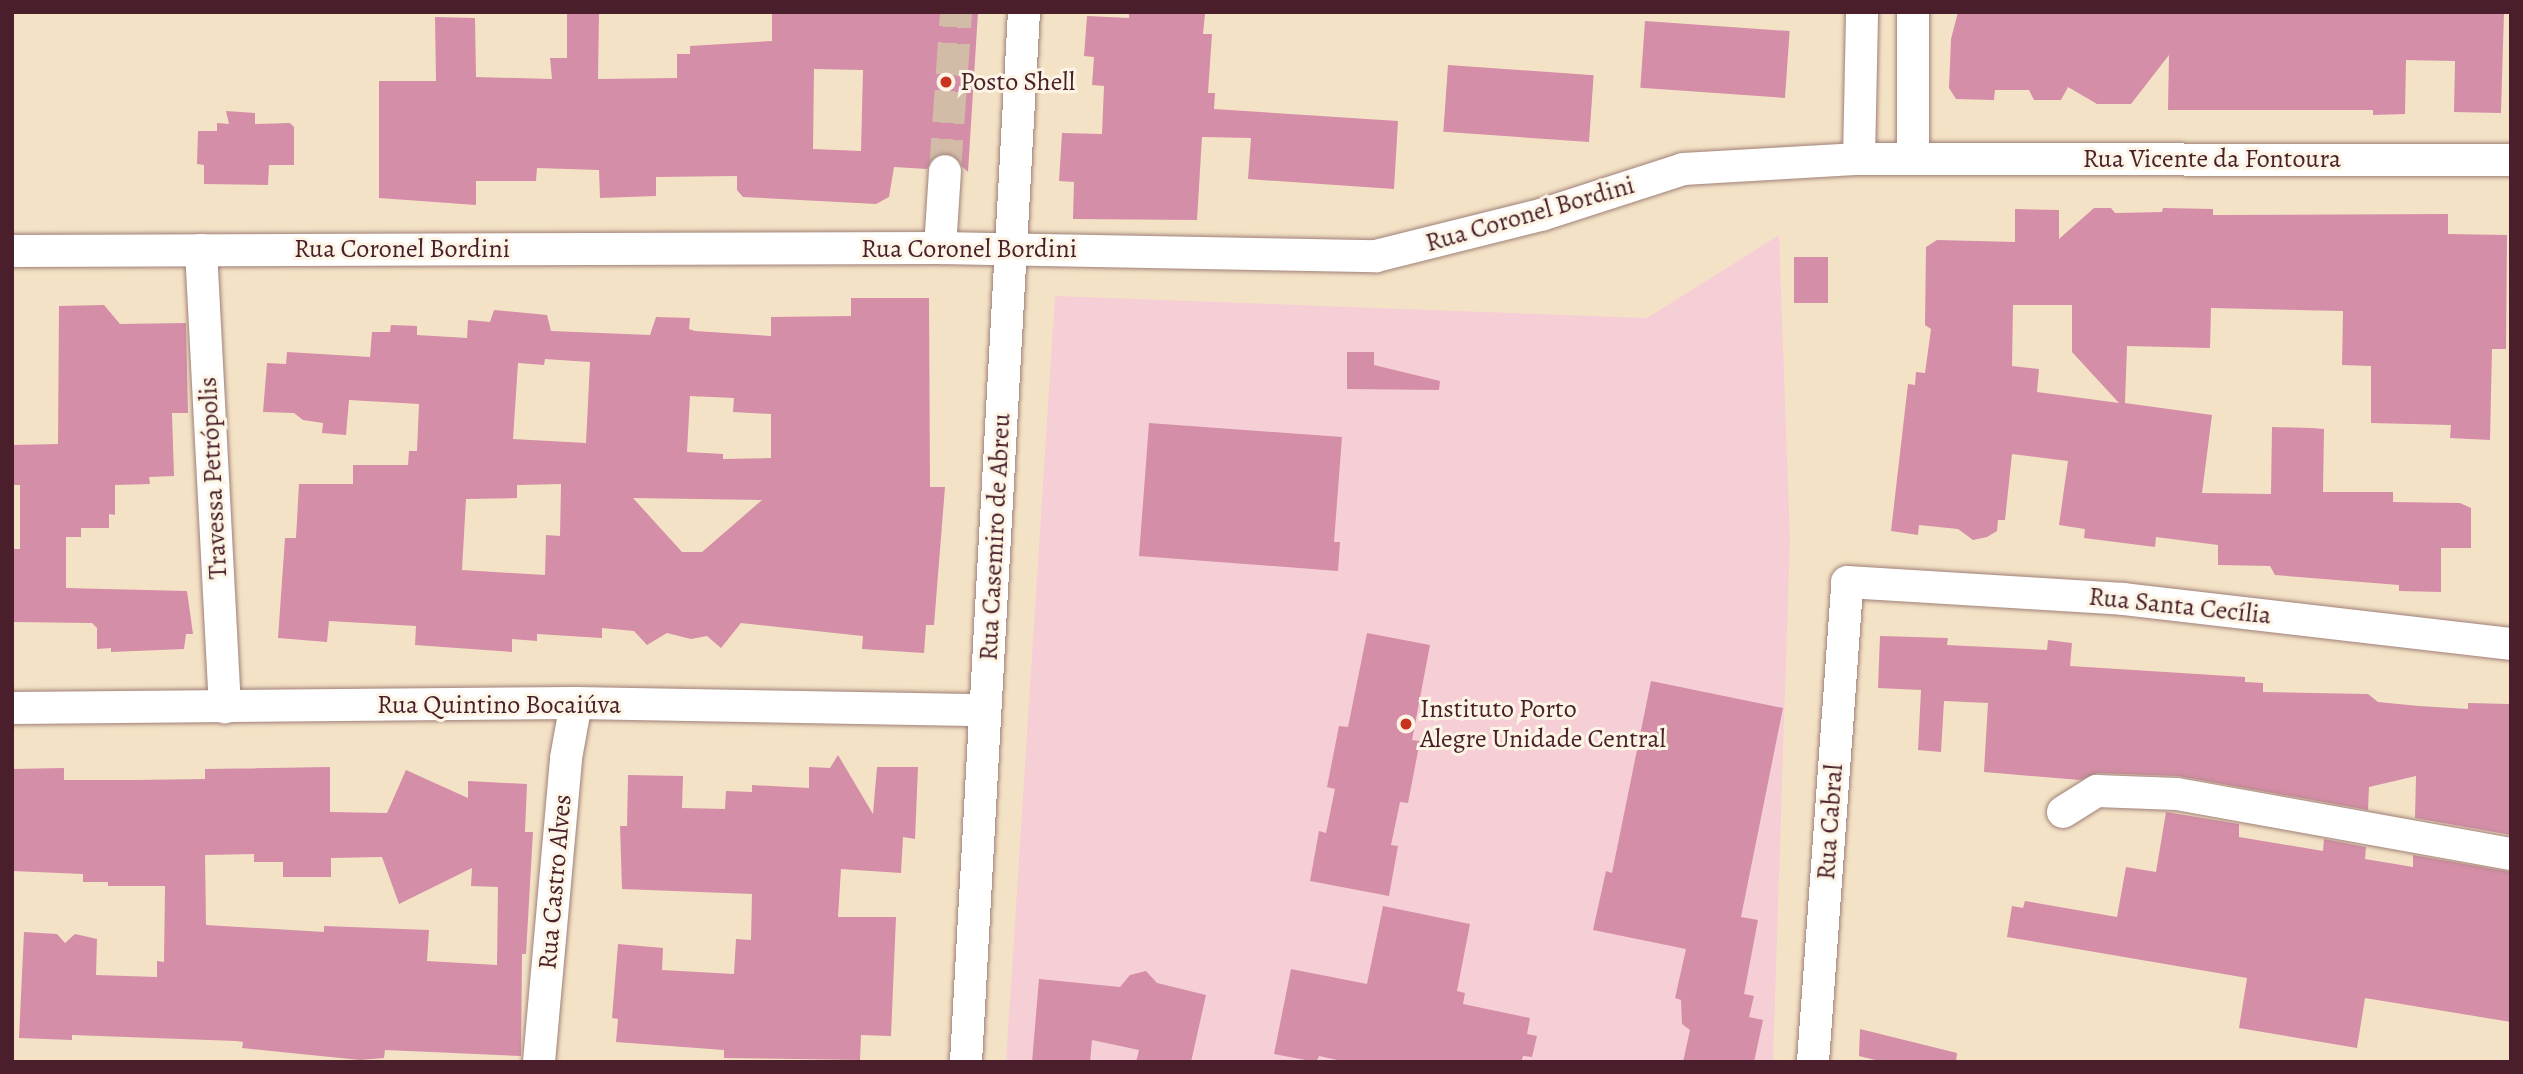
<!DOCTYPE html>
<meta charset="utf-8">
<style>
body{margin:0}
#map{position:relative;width:2523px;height:1074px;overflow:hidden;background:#f4e2c6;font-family:Alegreya,serif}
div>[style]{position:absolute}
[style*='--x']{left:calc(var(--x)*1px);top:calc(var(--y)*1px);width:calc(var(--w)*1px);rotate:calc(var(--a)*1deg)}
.built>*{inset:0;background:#f6cfd6}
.building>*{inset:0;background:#d48ea7;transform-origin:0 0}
.minor-tunnel>*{height:32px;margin-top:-16px;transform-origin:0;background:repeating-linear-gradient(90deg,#d2bba7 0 32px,transparent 0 48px)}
.roads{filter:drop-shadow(0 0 2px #9f8078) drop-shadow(0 0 2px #9f8078)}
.minor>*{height:32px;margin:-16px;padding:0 16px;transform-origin:16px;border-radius:16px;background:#fff}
.dots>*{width:19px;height:19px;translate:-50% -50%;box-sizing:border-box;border:4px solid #fcf5e5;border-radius:50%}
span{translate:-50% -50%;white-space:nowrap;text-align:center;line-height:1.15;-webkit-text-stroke:6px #fcf5e5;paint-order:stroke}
.poi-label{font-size:26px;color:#4a1f2b}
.left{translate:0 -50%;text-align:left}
.street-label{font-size:26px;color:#4a1f2b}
.frame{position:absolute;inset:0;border:14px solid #4a1f2b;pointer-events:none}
</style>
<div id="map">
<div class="built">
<i style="clip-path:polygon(1779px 235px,1790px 539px,1773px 1062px,1006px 1062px,1055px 296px,1647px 318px)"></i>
</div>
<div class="building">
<i style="clip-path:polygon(evenodd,567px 12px,599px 12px,598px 79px,677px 78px,677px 54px,690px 54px,690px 46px,772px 41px,772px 12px,978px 12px,968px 172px,947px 153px,936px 155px,927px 169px,894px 167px,889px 197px,876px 204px,743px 197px,737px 190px,737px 176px,656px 177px,656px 196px,600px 198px,599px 170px,537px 168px,536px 181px,476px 181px,476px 205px,379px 198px,379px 81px,436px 81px,435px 17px,475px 18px,476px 77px,552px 79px,550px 58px,567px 58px,567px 12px,814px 69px,863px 70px,861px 151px,813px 149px,814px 69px)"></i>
<i style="clip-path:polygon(1129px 12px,1205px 14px,1203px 34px,1212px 34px,1208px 93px,1215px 93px,1214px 109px,1398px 121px,1394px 189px,1248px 179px,1251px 138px,1202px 137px,1197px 220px,1073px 219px,1074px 182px,1059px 181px,1062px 133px,1102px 134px,1104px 86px,1092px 85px,1094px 57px,1084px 56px,1087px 16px,1129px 18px)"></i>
<i style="clip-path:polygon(1958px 12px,2504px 12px,2501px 113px,2454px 112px,2455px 61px,2406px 60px,2405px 114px,2373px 115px,2373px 110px,2168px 110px,2169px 55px,2131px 104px,2097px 104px,2068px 87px,2061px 100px,2034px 100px,2029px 90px,1995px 90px,1994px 100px,1956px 99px,1949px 88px,1951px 39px)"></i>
<i style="left:1645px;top:21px;width:145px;height:67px;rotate:4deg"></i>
<i style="left:1448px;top:65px;width:146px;height:67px;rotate:4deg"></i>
<i style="clip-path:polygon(226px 111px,255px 113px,255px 124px,290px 123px,294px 127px,294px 165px,269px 165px,268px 185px,204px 184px,204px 165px,197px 164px,198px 131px,217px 131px,217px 123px,229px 124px)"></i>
<i style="clip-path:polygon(evenodd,2094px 208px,2111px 208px,2115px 213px,2162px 212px,2163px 208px,2213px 209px,2213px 215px,2448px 214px,2448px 234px,2507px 235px,2506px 349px,2492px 349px,2490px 440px,2450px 438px,2451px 425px,2371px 423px,2371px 366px,2342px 365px,2343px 311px,2211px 308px,2210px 348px,2127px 346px,2125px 403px,2212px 415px,2202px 493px,2271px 494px,2272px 427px,2311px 428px,2324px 429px,2323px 492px,2393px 492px,2393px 502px,2460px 503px,2471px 508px,2471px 548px,2441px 548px,2441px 592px,2399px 591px,2399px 585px,2275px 575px,2270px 566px,2218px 565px,2218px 545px,2156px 537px,2155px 547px,2084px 538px,2085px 529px,2059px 525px,2068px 461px,2012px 454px,2005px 520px,1998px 520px,1997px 531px,1987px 537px,1973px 540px,1958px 529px,1919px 525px,1918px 535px,1891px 531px,1908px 384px,1915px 385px,1916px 372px,1925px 373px,1931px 329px,1925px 325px,1926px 247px,1937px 240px,2015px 242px,2015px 209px,2059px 210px,2059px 239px,2094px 208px,2013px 305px,2072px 305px,2072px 352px,2119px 403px,2037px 392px,2039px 369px,2012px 366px,2013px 305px)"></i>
<i style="left:1794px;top:257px;width:34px;height:46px"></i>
<i style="clip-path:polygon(evenodd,851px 298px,929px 298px,930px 487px,945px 487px,934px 625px,926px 625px,924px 653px,862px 649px,863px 636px,741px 623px,721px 648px,707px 636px,691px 639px,667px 633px,647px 645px,634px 631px,602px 628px,602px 638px,537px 634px,537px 641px,512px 639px,512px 652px,415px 645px,416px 626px,329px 621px,327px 642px,278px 638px,285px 538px,296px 538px,299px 484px,353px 484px,353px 465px,408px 465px,409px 451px,417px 451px,419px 404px,349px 400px,346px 435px,322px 433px,323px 423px,303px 420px,294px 413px,263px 412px,267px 363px,286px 364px,287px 352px,370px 357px,372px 332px,390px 332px,391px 325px,417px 326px,417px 335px,467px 338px,468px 320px,490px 322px,494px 310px,547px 315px,551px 331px,650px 335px,656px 317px,690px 318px,689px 329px,695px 331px,771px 336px,771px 317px,851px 316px,851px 298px,545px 359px,590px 362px,586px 443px,513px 439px,518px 363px,544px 365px,545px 359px,851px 298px,690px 396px,734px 398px,733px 412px,771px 414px,771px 458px,723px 459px,723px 454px,687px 452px,690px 396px,851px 298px,561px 484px,560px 536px,546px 535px,545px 575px,462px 570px,466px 499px,517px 498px,517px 485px,561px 484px,851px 298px,633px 498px,762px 500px,702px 552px,682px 552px,633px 498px)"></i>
<i style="clip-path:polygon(104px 305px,120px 324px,186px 323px,188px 413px,172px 413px,174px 476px,149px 477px,150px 484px,115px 485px,115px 515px,109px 514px,109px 528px,81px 528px,81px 537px,66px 537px,66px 588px,187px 591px,193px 634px,186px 634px,184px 649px,111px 652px,111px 648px,97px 649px,97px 628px,92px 623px,12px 622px,12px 549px,20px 549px,20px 485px,12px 485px,12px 445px,58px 444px,59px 306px)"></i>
<i style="clip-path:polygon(1347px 352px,1374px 352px,1374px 365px,1440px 381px,1439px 390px,1347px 389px)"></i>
<i style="clip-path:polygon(1149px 423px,1342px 437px,1334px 542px,1340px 542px,1338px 571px,1139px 556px)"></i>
<i style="clip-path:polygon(1367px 633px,1430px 645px,1412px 740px,1420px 741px,1408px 803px,1400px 802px,1391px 845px,1398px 846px,1389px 896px,1310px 881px,1319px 831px,1326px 833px,1335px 789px,1327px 787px,1339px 726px,1348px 727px)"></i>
<i style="clip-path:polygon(1880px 636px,1948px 638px,1947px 645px,2047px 650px,2048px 640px,2072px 643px,2070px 666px,2245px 677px,2245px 682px,2263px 683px,2263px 692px,2368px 694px,2378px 702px,2419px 706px,2468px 709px,2468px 703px,2510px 704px,2511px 835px,2415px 818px,2416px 776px,2369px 787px,2368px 810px,2178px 776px,2098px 773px,2080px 780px,1984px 772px,1988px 703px,1944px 701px,1941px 752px,1918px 750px,1921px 690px,1878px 688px)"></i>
<i style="clip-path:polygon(1651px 681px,1783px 708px,1741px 917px,1758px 920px,1744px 994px,1754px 996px,1749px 1017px,1763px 1020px,1754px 1062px,1683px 1062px,1690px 1030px,1682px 1024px,1681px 1000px,1675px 998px,1686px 949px,1593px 930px,1606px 871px,1612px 873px)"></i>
<i style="clip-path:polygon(838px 755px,873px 814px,877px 767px,918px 767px,915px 839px,903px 837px,901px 873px,841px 869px,838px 917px,896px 917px,891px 1036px,861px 1035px,860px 1060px,724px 1058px,724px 1050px,616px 1042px,618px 1019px,612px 1018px,618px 944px,663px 948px,662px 970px,734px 974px,736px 939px,751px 940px,752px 894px,622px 889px,620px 826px,627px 826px,628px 775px,683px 776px,682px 808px,725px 809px,726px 791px,752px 792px,752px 785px,809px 788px,809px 767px,830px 768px)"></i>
<i style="clip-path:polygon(evenodd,330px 767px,330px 812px,387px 813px,406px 770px,468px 798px,468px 781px,527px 784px,525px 832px,533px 832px,526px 954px,522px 954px,521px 1056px,385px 1050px,384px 1058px,360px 1060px,242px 1048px,243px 1042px,236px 1041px,72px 1035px,72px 1040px,19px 1038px,24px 932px,57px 934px,65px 943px,75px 934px,97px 939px,96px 975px,157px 977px,157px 961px,164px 962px,165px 886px,108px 886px,108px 882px,83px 882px,83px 874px,12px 871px,12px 769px,64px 768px,64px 780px,135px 780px,205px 779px,205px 769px,330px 767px,254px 854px,254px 862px,283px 862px,283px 877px,331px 877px,331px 858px,382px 857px,399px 904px,472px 868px,471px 886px,498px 887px,497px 965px,427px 961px,429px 930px,324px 926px,324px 932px,206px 925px,205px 855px,254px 854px)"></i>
<i style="clip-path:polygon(2166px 812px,2239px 824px,2239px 837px,2323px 851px,2324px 839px,2366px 847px,2365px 859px,2413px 867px,2413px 855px,2511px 872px,2511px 1022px,2365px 998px,2357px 1048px,2239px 1028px,2247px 978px,2007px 937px,2012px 906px,2023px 908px,2025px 901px,2117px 917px,2126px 867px,2156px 872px)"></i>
<i style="clip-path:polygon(1383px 906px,1470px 924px,1457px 991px,1465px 993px,1463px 1004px,1530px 1018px,1527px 1034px,1537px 1036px,1532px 1057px,1523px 1056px,1521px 1062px,1347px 1062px,1319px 1056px,1316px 1062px,1274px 1054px,1291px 969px,1367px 984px)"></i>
<i style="clip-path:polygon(1146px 971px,1157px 983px,1206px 995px,1191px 1062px,1136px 1062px,1139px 1050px,1092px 1040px,1090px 1062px,1032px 1062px,1039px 979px,1120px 987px,1130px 975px)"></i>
<i style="clip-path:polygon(1860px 1029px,1957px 1053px,1956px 1062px,1883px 1062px,1859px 1056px)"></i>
</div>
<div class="minor-tunnel">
<i style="--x:945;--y:171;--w:159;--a:-86"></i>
</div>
<div class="roads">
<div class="minor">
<i style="--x:1913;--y:158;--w:146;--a:-90"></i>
<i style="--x:1859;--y:159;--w:147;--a:-88.8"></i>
<i style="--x:940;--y:248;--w:77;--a:-86.3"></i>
<i style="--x:201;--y:250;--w:458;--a:87"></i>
<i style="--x:12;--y:251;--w:928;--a:-0.19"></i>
<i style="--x:940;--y:248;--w:436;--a:1.1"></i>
<i style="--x:1376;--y:256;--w:170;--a:-14"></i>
<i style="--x:1541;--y:215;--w:149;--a:-17.9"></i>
<i style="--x:1683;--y:169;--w:176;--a:-3.3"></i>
<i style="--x:1859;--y:159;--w:652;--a:0.09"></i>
<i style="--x:12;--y:708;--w:564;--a:-0.51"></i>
<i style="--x:576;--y:703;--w:409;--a:1"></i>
<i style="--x:2063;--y:812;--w:40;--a:-32"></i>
<i style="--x:2097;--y:791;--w:80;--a:2.1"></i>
<i style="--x:2177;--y:794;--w:339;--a:10.2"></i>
<i style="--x:539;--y:1062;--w:305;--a:-84.9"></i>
<i style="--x:566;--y:758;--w:56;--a:-79.7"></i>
<i style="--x:966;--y:1062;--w:1052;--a:-86.84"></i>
<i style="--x:1813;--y:1062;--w:481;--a:-85.9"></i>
<i style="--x:1847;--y:582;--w:277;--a:3.5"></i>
<i style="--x:2123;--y:599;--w:391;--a:6.6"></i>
</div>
</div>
<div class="dots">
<i style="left:946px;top:82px;background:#c8321e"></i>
<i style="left:1406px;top:724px;background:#c8321e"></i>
</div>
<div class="poi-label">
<span class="left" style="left:960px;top:82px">Posto Shell</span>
<span class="left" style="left:1420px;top:724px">Instituto Porto<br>Alegre Unidade Central</span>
</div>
<div class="street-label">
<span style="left:2212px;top:159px">Rua Vicente da Fontoura</span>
<span style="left:1530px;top:214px;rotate:-16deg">Rua Coronel Bordini</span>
<span style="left:402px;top:249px">Rua Coronel Bordini</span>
<span style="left:969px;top:249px">Rua Coronel Bordini</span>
<span style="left:213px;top:478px;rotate:-93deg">Travessa Petrópolis</span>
<span style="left:995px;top:537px;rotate:-87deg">Rua Casemiro de Abreu</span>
<span style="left:2180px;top:606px;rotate:6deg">Rua Santa Cecília</span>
<span style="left:499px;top:705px">Rua Quintino Bocaiúva</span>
<span style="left:1830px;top:822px;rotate:-86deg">Rua Cabral</span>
<span style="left:555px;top:882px;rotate:-85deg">Rua Castro Alves</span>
</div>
<div class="frame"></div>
</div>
